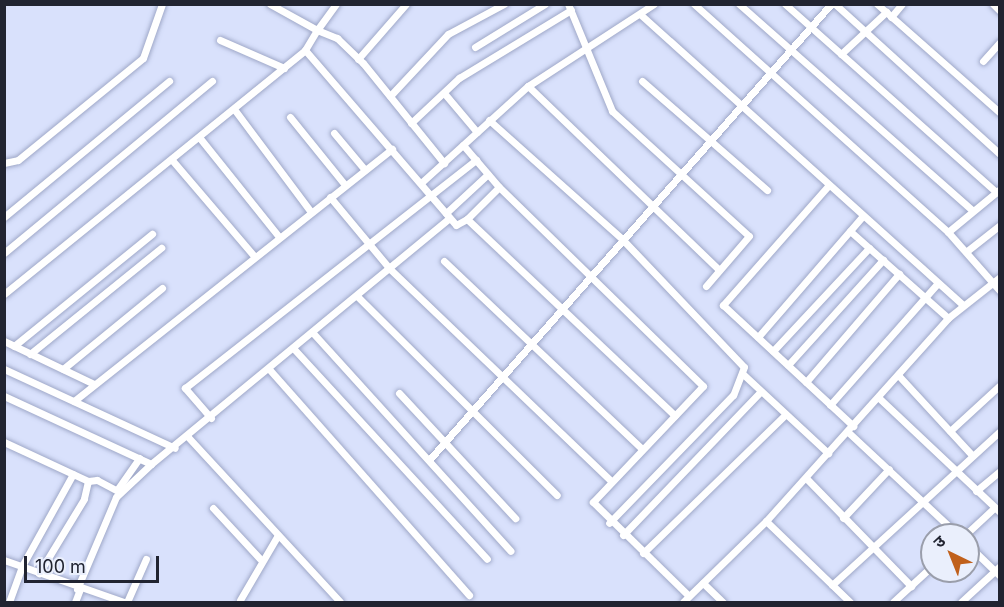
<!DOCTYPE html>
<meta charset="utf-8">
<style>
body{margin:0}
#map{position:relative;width:1004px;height:607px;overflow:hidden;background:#d9e1fc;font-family:Inter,"Noto Sans Devanagari",sans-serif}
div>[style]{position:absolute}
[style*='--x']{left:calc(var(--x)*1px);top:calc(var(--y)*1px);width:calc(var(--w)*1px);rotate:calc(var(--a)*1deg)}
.roads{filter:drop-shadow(0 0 2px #9fa8c8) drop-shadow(0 0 2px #9fa8c8)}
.street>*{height:7px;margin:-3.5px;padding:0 3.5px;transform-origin:3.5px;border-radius:3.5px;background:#fff}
span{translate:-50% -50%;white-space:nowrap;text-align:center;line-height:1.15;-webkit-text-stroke:4.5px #eaeffc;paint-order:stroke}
.frame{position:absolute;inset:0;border:6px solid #212431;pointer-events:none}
.north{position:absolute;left:920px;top:523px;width:60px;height:60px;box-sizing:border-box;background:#eaeffc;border:2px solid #9a9eab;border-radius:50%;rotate:317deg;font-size:16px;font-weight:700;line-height:24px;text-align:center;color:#212431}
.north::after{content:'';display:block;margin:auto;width:21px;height:27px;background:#c0601b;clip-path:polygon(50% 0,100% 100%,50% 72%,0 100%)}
.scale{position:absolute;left:24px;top:556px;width:135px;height:27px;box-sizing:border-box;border:3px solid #212431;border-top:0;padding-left:8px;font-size:18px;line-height:21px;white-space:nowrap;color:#212431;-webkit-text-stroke:4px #eaeffc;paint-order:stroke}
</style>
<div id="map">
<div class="roads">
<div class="street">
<i style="--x:270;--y:4;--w:54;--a:29"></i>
<i style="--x:317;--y:30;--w:23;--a:121"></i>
<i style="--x:305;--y:50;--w:231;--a:49.2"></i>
<i style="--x:456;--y:225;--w:13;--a:-29"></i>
<i style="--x:467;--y:219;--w:286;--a:43.4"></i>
<i style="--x:336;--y:4;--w:32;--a:126"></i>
<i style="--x:317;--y:30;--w:22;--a:22"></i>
<i style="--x:337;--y:38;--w:36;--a:44"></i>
<i style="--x:363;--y:63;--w:129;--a:51"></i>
<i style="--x:568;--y:4;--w:116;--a:67.6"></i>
<i style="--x:612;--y:111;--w:185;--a:42.4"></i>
<i style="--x:749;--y:236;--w:66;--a:130.7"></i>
<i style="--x:694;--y:4;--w:341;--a:41.9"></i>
<i style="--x:948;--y:232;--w:79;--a:48.6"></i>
<i style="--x:739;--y:4;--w:312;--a:41.5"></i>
<i style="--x:785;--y:4;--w:283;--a:41.7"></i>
<i style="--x:835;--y:4;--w:223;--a:42.3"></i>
<i style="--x:877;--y:4;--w:164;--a:41.5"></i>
<i style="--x:993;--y:4;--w:10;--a:45"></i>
<i style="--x:641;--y:15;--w:432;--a:42"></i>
<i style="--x:891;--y:17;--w:17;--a:-50"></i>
<i style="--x:220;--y:40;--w:70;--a:23.6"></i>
<i style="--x:475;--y:47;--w:82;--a:-31.6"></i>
<i style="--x:841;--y:54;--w:62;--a:-43"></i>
<i style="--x:358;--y:59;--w:73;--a:-48.9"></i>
<i style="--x:983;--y:61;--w:25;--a:-48"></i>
<i style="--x:642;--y:81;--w:166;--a:41.1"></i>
<i style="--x:528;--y:86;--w:265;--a:43.9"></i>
<i style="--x:444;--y:93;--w:51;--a:49.8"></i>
<i style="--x:390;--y:96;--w:85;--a:-46.9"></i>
<i style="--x:448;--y:34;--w:64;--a:-28.2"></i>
<i style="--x:234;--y:109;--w:129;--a:53.2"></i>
<i style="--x:290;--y:117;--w:87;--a:51"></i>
<i style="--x:489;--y:120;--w:180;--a:41.8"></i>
<i style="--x:623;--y:240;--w:175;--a:46.4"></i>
<i style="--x:744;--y:367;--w:30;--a:111"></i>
<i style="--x:733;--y:395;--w:178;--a:134.1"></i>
<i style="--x:411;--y:123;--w:66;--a:-43.2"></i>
<i style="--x:459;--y:78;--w:131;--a:-31.3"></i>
<i style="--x:334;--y:133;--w:48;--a:50"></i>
<i style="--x:199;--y:137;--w:128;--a:51.3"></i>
<i style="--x:463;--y:145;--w:55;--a:49.4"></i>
<i style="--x:172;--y:160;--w:126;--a:49.5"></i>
<i style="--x:4;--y:163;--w:14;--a:-12"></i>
<i style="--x:18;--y:160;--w:161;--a:-39.2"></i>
<i style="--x:143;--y:58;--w:57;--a:-70.6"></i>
<i style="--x:422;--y:182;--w:143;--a:-42.2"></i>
<i style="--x:528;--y:86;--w:150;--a:-33.1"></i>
<i style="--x:828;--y:186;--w:159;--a:131.4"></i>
<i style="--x:723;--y:305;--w:178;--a:42.9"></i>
<i style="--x:330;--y:197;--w:94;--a:50.2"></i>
<i style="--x:390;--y:269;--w:306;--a:43.8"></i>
<i style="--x:446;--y:213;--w:57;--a:-42.9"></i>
<i style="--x:4;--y:217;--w:214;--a:-39.5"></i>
<i style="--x:467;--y:219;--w:45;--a:-45"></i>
<i style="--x:499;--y:187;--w:285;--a:44.3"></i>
<i style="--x:703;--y:386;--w:160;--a:133.5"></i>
<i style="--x:593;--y:502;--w:134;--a:44.4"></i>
<i style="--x:850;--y:231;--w:131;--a:41.6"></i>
<i style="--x:948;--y:232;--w:66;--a:-39.5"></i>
<i style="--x:967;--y:251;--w:42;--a:-38.2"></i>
<i style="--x:4;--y:253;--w:270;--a:-39.6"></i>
<i style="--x:444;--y:261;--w:272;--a:43.5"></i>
<i style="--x:4;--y:294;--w:387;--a:-39"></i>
<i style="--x:357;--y:296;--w:282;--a:44.9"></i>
<i style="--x:313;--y:333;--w:294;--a:47.8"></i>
<i style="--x:758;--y:337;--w:159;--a:-49.1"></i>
<i style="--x:4;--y:341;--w:100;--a:25.5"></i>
<i style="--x:14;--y:346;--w:178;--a:-39.1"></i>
<i style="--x:294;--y:349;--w:285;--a:47.4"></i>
<i style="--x:773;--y:351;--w:141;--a:-47"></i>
<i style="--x:30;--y:354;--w:169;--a:-39"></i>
<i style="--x:788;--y:365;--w:142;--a:-47.9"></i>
<i style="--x:4;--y:369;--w:188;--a:24.8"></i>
<i style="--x:63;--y:369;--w:128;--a:-39.3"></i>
<i style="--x:269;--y:369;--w:302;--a:48.5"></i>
<i style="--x:744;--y:375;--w:115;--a:42.9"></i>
<i style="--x:899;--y:376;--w:108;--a:47.3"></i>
<i style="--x:806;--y:382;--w:143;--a:-49.3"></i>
<i style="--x:399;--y:393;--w:171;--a:47.1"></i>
<i style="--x:4;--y:396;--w:162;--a:24.8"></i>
<i style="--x:151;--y:464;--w:386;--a:-39.5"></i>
<i style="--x:879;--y:398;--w:166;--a:43.3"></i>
<i style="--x:74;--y:401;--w:406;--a:-38.4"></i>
<i style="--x:830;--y:405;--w:162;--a:-48.5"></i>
<i style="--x:211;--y:418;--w:40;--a:-131"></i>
<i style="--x:185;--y:388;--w:370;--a:-38.1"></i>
<i style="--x:950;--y:431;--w:68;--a:-42.6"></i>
<i style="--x:848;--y:432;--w:151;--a:43.1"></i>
<i style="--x:188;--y:437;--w:224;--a:47.3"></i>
<i style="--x:4;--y:442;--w:93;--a:24.9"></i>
<i style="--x:88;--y:481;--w:18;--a:103"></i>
<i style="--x:84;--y:499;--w:87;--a:121.3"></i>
<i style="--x:429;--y:460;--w:608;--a:-48.6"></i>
<i style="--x:806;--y:478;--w:151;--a:45.8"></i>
<i style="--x:88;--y:481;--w:9;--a:-6"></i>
<i style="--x:97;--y:480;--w:24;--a:28"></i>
<i style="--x:117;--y:490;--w:39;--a:-55"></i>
<i style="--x:976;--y:491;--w:31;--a:-40"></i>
<i style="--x:213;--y:508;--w:69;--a:47.3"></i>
<i style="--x:843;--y:518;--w:67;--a:-46.8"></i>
<i style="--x:766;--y:521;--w:273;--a:-48.1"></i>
<i style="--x:948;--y:318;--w:66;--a:-38.3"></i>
<i style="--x:623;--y:535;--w:199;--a:-46.2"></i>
<i style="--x:965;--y:535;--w:40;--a:-43"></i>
<i style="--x:968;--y:545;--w:45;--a:44.1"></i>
<i style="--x:643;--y:553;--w:199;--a:-44.2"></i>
<i style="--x:4;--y:560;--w:127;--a:19.3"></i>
<i style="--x:703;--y:583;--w:28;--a:44"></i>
<i style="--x:832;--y:585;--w:228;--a:-42.5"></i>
<i style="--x:77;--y:589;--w:100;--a:-67"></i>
<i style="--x:116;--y:497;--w:48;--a:-43.3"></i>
<i style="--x:240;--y:600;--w:75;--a:-59.7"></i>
<i style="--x:9;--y:602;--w:38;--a:-70"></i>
<i style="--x:22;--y:566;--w:105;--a:-61"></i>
<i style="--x:75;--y:602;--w:14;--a:-69"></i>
<i style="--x:127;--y:602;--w:47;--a:-66.2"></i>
<i style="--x:683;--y:602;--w:116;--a:-44.3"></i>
<i style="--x:766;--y:521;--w:117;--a:44"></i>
<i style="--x:893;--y:602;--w:53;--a:-42.7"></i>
<i style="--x:961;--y:602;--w:53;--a:-42.7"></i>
</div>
</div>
<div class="frame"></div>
<div class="north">उ</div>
<div class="scale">100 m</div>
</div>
